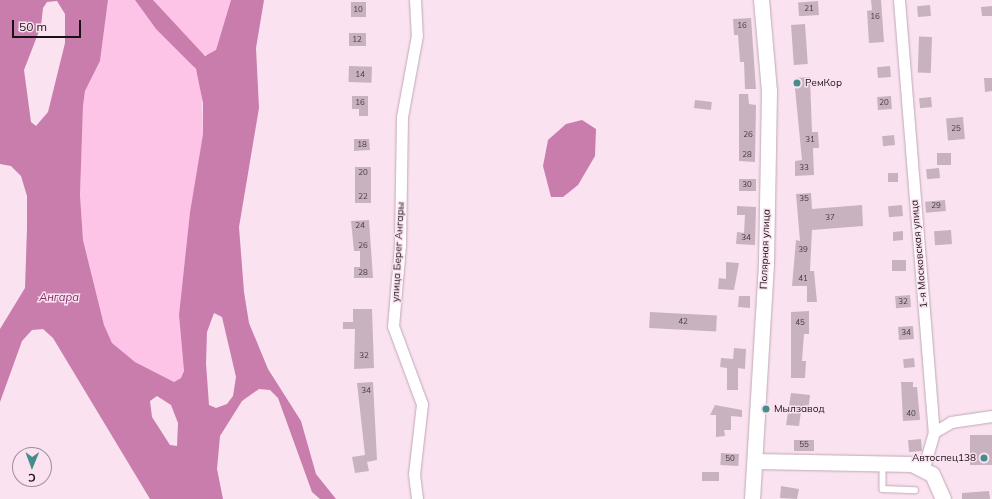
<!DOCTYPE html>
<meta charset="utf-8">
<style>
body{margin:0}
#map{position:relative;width:992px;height:499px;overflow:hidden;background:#fbe2f0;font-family:Mulish,sans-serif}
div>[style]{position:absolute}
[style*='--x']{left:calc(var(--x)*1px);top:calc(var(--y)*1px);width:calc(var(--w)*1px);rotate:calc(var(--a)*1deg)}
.green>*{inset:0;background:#fec4e7}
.water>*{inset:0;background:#c87dac}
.building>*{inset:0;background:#c9b2c0;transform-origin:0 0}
.roads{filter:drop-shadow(0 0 1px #c0a8b6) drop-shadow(0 0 1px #c0a8b6)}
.lane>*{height:5.5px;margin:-2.75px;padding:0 2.75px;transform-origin:2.75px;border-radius:2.75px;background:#fff}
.street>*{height:11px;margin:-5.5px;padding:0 5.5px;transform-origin:5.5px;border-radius:5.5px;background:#fff}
.secondary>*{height:15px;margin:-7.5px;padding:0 7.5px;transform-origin:7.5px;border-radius:7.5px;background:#fff}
.dots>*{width:11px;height:11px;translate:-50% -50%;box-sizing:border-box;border:2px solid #fbe2f0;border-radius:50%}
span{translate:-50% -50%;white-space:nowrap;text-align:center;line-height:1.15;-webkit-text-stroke:3px #fbe2f0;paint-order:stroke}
.number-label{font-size:8px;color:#453940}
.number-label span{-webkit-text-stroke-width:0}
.poi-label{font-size:10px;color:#191116}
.left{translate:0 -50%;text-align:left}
.right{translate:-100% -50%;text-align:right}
.street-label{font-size:10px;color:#191116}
.water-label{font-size:11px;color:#7f2665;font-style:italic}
.north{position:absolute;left:12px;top:447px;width:40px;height:40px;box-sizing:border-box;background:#fbe2f0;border:1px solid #a18e99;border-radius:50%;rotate:181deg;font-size:11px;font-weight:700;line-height:16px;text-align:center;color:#191116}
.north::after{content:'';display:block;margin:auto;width:14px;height:18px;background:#458d8a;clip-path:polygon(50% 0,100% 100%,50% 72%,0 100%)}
.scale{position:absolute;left:12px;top:20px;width:69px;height:18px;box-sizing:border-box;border:2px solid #191116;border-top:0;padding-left:5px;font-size:12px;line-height:14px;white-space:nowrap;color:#191116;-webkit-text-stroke:3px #fbe2f0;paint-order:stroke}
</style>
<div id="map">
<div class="green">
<i style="clip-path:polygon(108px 0,135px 0,156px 29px,187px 57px,201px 79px,203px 134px,190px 212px,179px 315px,184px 371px,181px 378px,174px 382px,135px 362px,112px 343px,104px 325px,83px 240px,80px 195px,83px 106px,85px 91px,100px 61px)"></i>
<i style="clip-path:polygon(153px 0,231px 0,216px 50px,211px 55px,199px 54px)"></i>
</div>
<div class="water">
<i style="clip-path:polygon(evenodd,0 0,108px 0,100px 61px,85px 91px,83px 106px,80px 195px,83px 240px,104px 325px,112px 343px,135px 362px,174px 382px,181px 378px,184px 371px,179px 315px,190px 212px,203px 134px,203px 103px,196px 69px,156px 29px,135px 0,153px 0,205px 56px,216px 50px,231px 0,264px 0,256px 48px,259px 108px,239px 227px,244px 292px,249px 323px,268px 369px,301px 421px,316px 474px,336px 499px,320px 499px,312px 492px,278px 398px,270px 390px,259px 389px,242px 401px,220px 436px,217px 469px,223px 499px,150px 499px,53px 338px,43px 329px,32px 330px,22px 341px,0 402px,0 329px,25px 288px,27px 228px,27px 196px,21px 176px,11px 166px,0 164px,0 0,57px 1px,65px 14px,65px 43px,48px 112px,36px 126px,31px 122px,24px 70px,41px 26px,43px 8px,47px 2px,57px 1px,0 0,214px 313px,222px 317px,236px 377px,233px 396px,227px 404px,216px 408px,209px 405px,206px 363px,207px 332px,214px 313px,0 0,157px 396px,171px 405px,178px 423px,177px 446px,170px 445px,152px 417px,150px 401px,157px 396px)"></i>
<i style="clip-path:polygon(582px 120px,596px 129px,595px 156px,578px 185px,563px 197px,551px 197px,543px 166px,548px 140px,566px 124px)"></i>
</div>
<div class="building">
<i style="clip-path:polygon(871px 0,881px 0,884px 42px,869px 43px,867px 11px,872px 10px)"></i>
<i style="left:818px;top:1px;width:14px;height:20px;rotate:86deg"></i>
<i style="left:366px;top:2px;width:15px;height:15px;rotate:90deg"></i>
<i style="left:930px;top:5px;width:11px;height:13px;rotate:85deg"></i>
<i style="clip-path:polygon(992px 6px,992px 16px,982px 16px,981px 7px)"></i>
<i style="clip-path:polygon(751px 18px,756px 89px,745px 89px,744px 62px,740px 62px,738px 35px,734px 35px,733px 19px)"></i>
<i style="left:805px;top:24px;width:40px;height:14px;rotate:86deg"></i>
<i style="left:349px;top:33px;width:17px;height:13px"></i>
<i style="left:932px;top:37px;width:36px;height:13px;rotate:92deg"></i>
<i style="left:349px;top:66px;width:23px;height:16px;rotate:2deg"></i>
<i style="left:890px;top:66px;width:11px;height:13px;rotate:85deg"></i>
<i style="clip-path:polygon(810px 77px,812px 132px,818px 132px,819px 148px,813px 148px,814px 175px,795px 176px,795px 161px,802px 160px,794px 78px)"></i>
<i style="clip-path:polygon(984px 78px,992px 78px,992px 91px,985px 92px)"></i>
<i style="clip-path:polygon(739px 94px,748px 94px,749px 104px,756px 105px,755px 162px,739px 161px)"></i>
<i style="clip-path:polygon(352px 96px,368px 96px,368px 116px,359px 116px,359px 109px,352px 109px)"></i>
<i style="left:891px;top:96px;width:13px;height:14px;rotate:86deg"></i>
<i style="left:931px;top:97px;width:10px;height:12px;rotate:84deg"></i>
<i style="left:695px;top:100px;width:17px;height:8px;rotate:7deg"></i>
<i style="left:963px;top:117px;width:22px;height:17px;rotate:85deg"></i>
<i style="left:894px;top:135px;width:10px;height:12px;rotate:84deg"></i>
<i style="clip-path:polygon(354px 139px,369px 139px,370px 150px,354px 151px)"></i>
<i style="left:937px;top:153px;width:14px;height:12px"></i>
<i style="left:355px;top:167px;width:16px;height:36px"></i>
<i style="left:939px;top:168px;width:10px;height:13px;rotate:84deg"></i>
<i style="left:888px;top:173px;width:10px;height:9px"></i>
<i style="left:739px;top:179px;width:17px;height:12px"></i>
<i style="clip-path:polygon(811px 193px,812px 209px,862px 205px,863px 226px,812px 230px,810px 271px,814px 271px,817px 302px,807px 302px,807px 286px,792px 286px,796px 240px,800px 241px,796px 194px)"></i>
<i style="left:945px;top:200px;width:11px;height:20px;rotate:85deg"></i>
<i style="left:902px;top:205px;width:11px;height:14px;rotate:85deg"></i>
<i style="clip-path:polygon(737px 206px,756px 207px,755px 245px,736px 244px,737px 232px,744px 233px,745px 215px,737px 215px)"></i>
<i style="clip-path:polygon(369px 220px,373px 278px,354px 278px,354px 267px,360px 267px,360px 251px,354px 251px,351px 221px)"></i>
<i style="left:951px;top:230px;width:14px;height:17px;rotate:86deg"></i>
<i style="clip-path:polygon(903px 231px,903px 240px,893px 241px,893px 232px)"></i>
<i style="left:906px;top:260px;width:11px;height:14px;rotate:90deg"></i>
<i style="clip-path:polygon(726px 262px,739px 263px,734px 290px,718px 289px,719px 278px,726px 279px)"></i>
<i style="left:910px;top:295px;width:12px;height:15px;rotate:85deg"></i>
<i style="clip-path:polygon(739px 296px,750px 296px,750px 308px,738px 307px)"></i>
<i style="clip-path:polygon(353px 309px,372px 309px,374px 368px,354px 369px,355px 329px,343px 329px,343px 322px,353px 322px)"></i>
<i style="clip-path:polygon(809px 311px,809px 334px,804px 334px,802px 361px,806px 361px,805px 378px,791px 378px,791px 312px)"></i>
<i style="left:650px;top:312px;width:67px;height:16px;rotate:3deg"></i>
<i style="left:913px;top:326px;width:13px;height:15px;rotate:86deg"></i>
<i style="clip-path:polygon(734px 348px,746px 349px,745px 369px,738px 368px,738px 390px,727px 390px,727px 368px,720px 367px,721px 358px,733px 359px)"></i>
<i style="left:914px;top:358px;width:9px;height:11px;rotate:84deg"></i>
<i style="clip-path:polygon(373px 382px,377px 460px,367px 462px,369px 471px,355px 473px,352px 457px,365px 455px,357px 383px)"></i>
<i style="clip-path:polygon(901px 382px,913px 382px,913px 387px,917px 387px,920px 420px,903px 421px)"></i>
<i style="clip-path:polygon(791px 393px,810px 395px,808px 412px,801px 411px,799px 426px,786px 425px)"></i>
<i style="clip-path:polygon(715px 405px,742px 410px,742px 417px,731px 416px,731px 430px,724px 430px,725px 436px,716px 437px,716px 415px,710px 415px)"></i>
<i style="left:992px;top:435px;width:30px;height:22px;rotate:90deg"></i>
<i style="left:921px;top:439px;width:12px;height:13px;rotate:85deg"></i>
<i style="left:794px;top:440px;width:20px;height:11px"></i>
<i style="left:721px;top:453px;width:18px;height:12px;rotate:3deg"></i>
<i style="left:702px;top:472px;width:17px;height:9px"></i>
<i style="clip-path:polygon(781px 486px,799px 489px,797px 499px,780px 498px)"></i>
<i style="clip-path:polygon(989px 491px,990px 499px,962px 499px,962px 493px)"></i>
</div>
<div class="roads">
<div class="lane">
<i style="--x:883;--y:464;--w:25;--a:90"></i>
<i style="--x:883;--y:489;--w:32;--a:2"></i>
</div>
<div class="street">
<i style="--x:415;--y:0;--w:35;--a:87"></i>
<i style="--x:417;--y:35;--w:83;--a:100.4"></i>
<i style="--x:402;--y:117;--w:128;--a:90.9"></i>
<i style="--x:400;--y:245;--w:81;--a:94.9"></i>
<i style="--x:393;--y:326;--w:83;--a:69.6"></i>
<i style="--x:422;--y:404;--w:70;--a:96.5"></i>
<i style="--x:414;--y:474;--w:25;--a:83"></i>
<i style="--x:899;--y:0;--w:433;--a:85.4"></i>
<i style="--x:934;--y:432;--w:37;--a:106"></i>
<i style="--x:934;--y:432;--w:20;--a:-30"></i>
<i style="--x:951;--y:422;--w:41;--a:-8.3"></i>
</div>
<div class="secondary">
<i style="--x:755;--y:461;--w:157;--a:1.1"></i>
<i style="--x:912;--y:464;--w:22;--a:27"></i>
<i style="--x:932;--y:474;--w:27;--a:66"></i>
<i style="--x:752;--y:499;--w:236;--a:-86.6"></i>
<i style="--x:766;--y:263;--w:172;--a:-89"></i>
<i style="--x:769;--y:91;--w:91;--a:-95"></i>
</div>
</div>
<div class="dots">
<i style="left:797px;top:83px;background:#458d8a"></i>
<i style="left:766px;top:409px;background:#458d8a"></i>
<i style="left:984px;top:458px;background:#458d8a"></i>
</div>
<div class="number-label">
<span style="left:809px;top:9px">21</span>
<span style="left:358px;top:10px">10</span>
<span style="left:875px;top:17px">16</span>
<span style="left:742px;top:26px">16</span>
<span style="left:357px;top:40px">12</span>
<span style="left:360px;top:75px">14</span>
<span style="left:360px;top:103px">16</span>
<span style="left:884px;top:103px">20</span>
<span style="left:956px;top:129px">25</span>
<span style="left:748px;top:135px">26</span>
<span style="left:810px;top:140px">31</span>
<span style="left:362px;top:145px">18</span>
<span style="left:747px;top:155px">28</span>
<span style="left:804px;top:168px">33</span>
<span style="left:363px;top:173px">20</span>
<span style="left:747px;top:185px">30</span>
<span style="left:363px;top:197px">22</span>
<span style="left:804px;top:199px">35</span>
<span style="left:936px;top:206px">29</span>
<span style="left:830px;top:218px">37</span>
<span style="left:360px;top:226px">24</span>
<span style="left:746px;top:238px">34</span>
<span style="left:363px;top:246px">26</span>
<span style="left:803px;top:250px">39</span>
<span style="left:363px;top:273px">28</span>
<span style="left:803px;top:279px">41</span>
<span style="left:903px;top:302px">32</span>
<span style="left:683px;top:322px">42</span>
<span style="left:800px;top:323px">45</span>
<span style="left:906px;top:333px">34</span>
<span style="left:364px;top:356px">32</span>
<span style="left:366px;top:391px">34</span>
<span style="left:911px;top:414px">40</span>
<span style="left:804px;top:445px">55</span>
<span style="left:730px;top:459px">50</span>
</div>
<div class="poi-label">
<span class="left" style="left:805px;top:83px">РемКор</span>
<span class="left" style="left:774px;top:409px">Мылзавод</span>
<span class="right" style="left:976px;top:458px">Автоспец138</span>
</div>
<div class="street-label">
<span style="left:765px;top:249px;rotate:-88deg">Полярная улица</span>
<span style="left:398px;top:252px;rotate:-87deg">улица Берег Ангары</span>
<span style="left:919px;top:254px;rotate:-95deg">1-я Московская улица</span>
</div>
<div class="water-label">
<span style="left:59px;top:297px">Ангара</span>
</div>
<div class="north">С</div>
<div class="scale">50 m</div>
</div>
